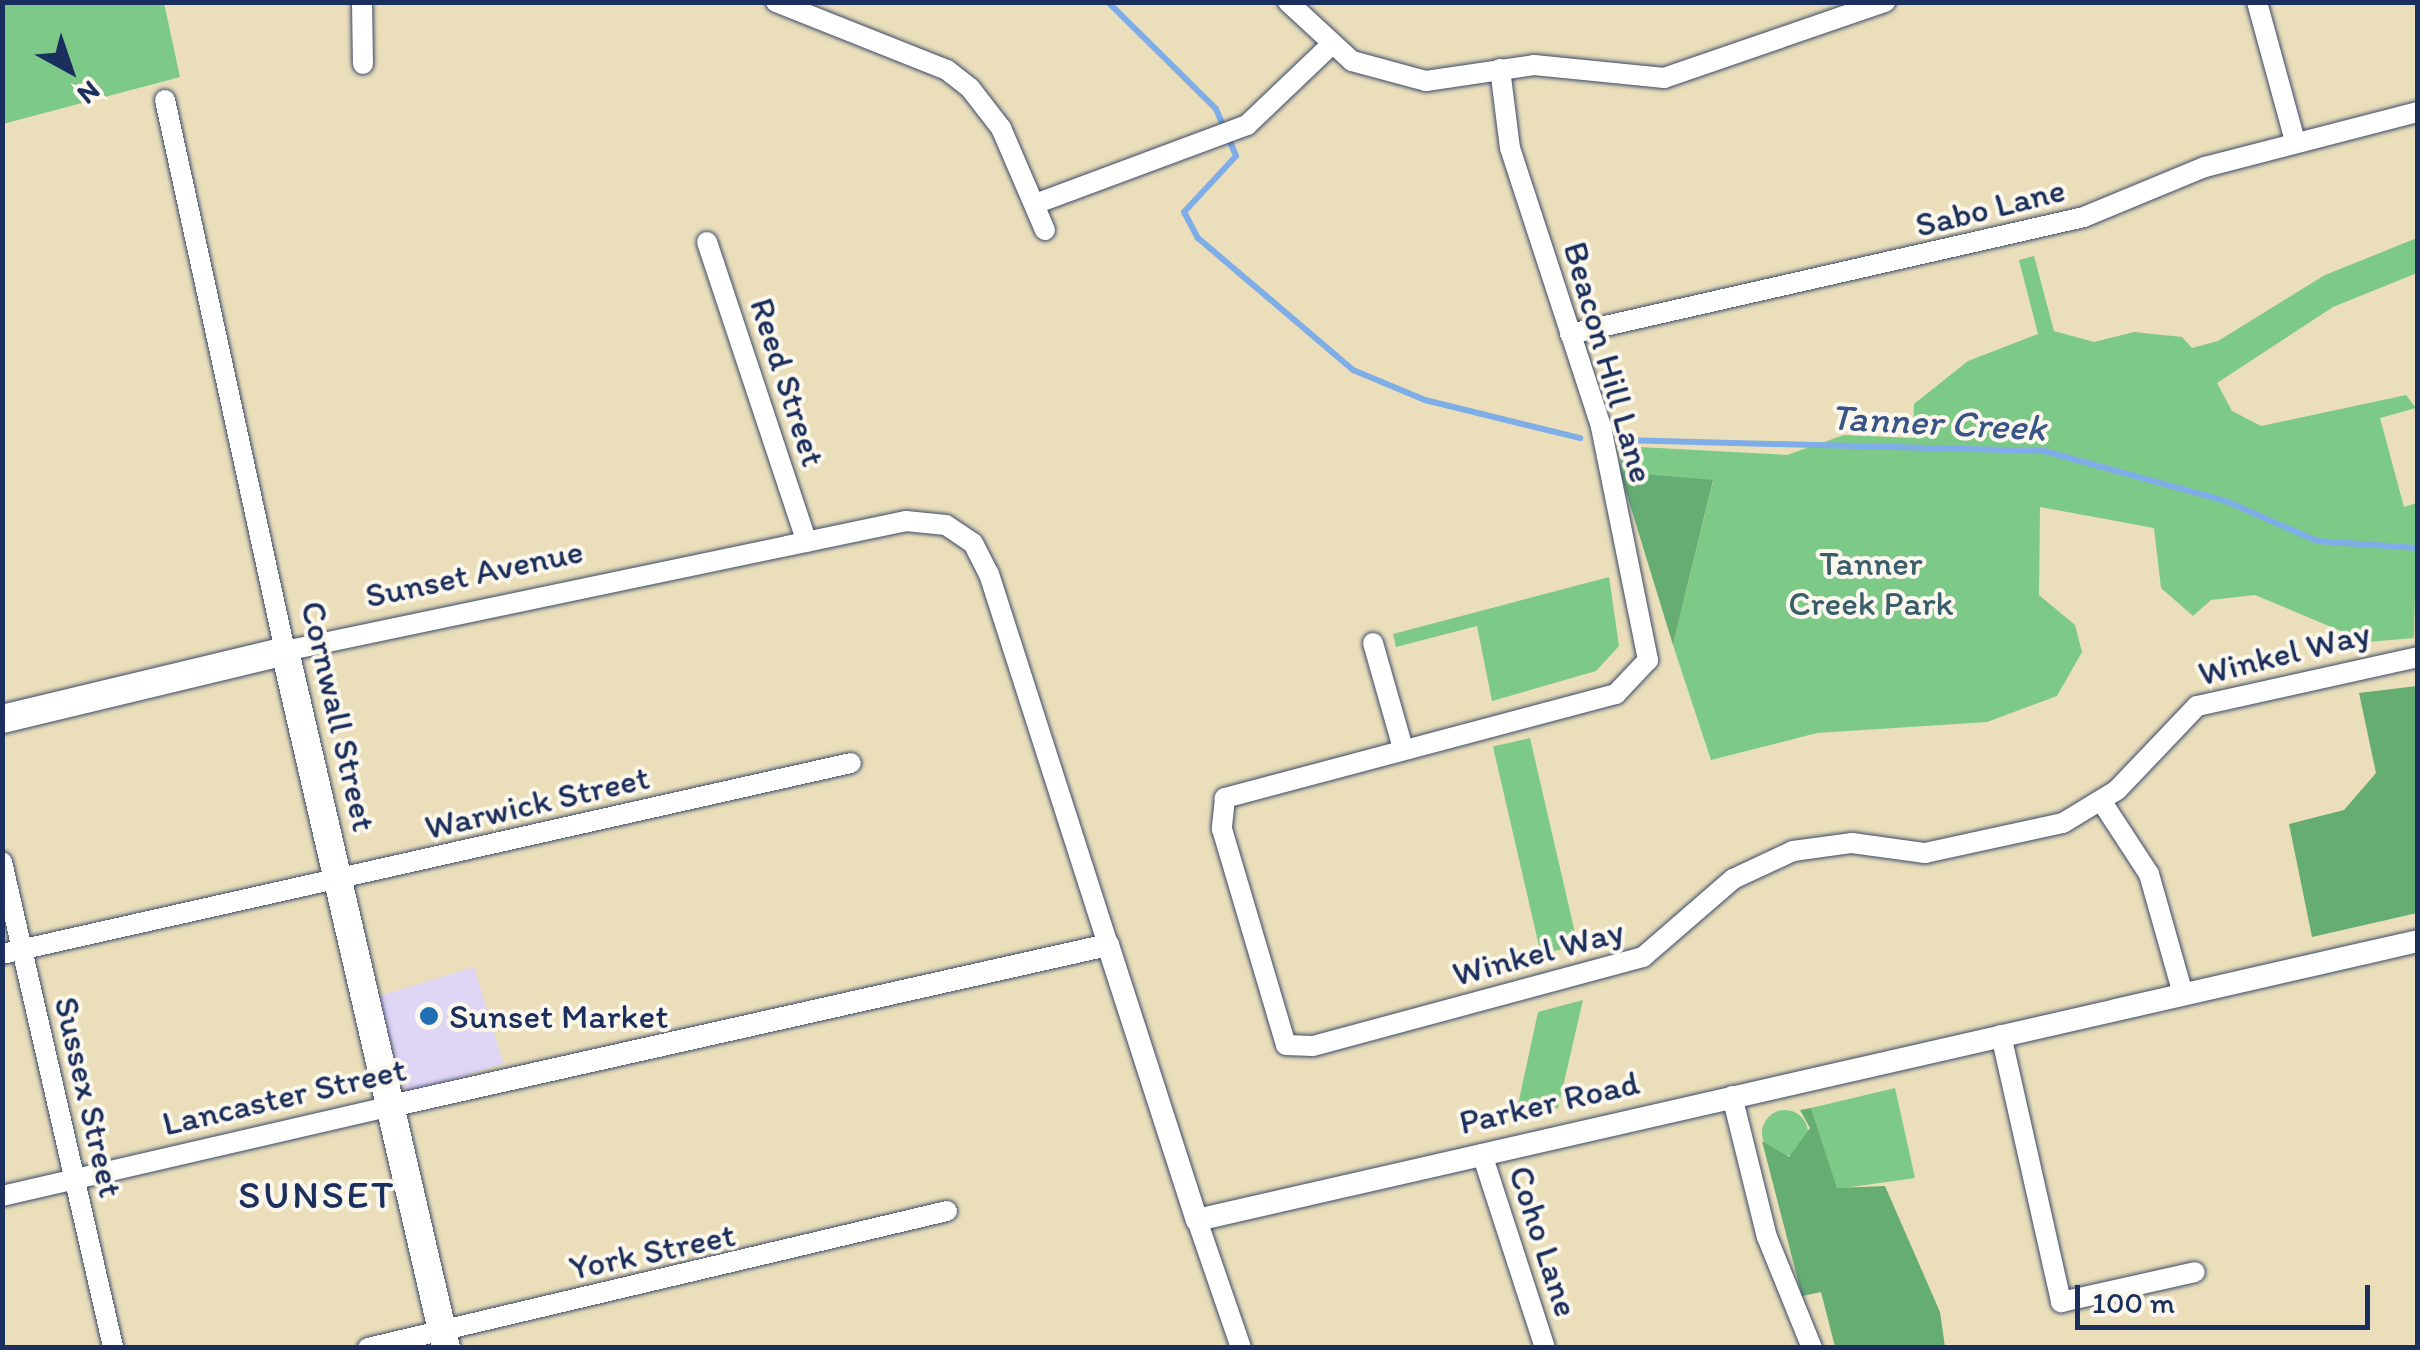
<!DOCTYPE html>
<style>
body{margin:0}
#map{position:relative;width:2420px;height:1350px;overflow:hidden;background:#eadfba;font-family:Itim,sans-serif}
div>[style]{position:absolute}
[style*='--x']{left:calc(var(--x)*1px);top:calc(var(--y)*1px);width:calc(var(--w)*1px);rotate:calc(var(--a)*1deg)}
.built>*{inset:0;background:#dfd5f5;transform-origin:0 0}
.green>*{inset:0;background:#7dc988;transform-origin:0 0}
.round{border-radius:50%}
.forest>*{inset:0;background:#66ad74}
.stream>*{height:6px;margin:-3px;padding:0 3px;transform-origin:3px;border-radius:3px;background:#7fade8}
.roads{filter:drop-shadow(0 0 2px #3a496c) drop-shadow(0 0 2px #3a496c)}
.minor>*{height:20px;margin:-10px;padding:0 10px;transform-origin:10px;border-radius:10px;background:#fff}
.tertiary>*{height:22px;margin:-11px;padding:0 11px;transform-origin:11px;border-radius:11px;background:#fff}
.secondary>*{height:28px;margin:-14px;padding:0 14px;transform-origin:14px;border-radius:14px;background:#fff}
.dots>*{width:28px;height:28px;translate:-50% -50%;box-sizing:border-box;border:5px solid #fbf7ec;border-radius:50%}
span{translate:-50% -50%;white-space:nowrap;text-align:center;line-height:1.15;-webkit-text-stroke:8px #fbf7ec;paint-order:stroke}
.street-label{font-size:35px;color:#1b2f5e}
.park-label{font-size:35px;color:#385d6b}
.poi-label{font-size:35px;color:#1b2f5e}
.left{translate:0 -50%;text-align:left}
.water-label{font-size:38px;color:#395587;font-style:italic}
.quarter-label{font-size:40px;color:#1b2f5e;letter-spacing:2.5px}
.frame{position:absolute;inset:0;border:5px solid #1b2f5e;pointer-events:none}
.north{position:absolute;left:20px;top:20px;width:100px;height:100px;-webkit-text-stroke:8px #fbf7ec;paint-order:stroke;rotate:140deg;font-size:28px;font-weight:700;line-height:40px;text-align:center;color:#1b2f5e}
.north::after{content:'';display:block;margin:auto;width:35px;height:45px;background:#1b2f5e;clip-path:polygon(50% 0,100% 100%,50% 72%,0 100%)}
.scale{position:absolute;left:2075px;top:1285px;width:295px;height:45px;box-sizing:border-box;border:5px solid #1b2f5e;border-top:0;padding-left:12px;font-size:30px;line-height:35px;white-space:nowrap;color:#1b2f5e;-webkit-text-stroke:8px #fbf7ec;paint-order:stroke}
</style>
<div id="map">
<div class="built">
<i style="left:474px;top:967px;width:101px;height:101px;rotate:73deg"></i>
</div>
<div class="green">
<i style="clip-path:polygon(3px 2px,164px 3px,180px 77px,3px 124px)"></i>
<i style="clip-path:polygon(2417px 238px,2417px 273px,2333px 307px,2217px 383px,2232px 411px,2261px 426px,2406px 395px,2416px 408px,2380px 418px,2404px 507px,2417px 503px,2414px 638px,2367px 642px,2255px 595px,2211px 600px,2193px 616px,2161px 588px,2154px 528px,2040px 507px,2039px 595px,2075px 625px,2082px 652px,2057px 696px,1987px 722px,1817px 733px,1711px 760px,1673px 645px,1713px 481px,1620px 472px,1621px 446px,1787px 455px,1844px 435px,1913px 438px,1914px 404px,1968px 361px,2038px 334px,2019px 260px,2034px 256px,2054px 331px,2094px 342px,2134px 332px,2182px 337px,2192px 348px,2218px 341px,2325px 275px)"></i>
<i style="clip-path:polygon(1609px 577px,1619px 646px,1596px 671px,1492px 701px,1477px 626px,1396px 647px,1393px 634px)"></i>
<i style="left:1530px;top:738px;width:213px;height:38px;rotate:77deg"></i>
<i style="clip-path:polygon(1583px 1000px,1558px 1108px,1515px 1119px,1538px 1012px)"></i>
<i style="clip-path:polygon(1895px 1088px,1915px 1178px,1837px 1189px,1811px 1108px)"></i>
<i class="round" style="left:1762px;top:1110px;width:46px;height:46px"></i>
</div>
<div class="forest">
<i style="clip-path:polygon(1620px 472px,1713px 480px,1673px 645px)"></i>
<i style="clip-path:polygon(2417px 686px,2417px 913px,2312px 937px,2289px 824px,2344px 810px,2376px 773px,2359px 693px)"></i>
<i style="clip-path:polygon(1811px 1108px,1837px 1188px,1885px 1186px,1940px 1312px,1945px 1347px,1835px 1347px,1821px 1292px,1802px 1296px,1762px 1141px,1789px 1157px,1810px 1128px,1800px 1110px)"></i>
</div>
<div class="stream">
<i style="--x:1108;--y:2;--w:152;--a:44.7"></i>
<i style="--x:1216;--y:109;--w:51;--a:66.9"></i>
<i style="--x:1236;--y:156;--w:76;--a:132.9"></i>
<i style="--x:1184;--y:212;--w:30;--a:62"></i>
<i style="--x:1198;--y:238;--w:204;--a:40.4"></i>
<i style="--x:1353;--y:370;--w:78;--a:22.6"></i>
<i style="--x:1425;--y:400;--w:160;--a:13.8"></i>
<i style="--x:1621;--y:440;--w:423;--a:1.5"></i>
<i style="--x:2044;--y:451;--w:189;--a:15.4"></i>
<i style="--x:2226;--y:501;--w:99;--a:23.7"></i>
<i style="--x:2317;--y:541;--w:101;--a:4"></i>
</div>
<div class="roads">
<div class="minor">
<i style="--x:362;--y:2;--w:62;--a:89.1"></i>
<i style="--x:776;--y:2;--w:184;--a:21.7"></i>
<i style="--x:947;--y:70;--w:29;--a:38"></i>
<i style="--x:970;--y:88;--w:51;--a:52.2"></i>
<i style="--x:1001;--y:128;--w:111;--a:66.7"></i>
<i style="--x:1288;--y:2;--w:87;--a:42.7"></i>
<i style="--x:1352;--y:61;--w:77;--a:15.1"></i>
<i style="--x:1426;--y:81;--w:109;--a:-8.4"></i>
<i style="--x:1534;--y:65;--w:131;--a:5.7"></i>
<i style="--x:1664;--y:78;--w:234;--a:-19"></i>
<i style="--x:2257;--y:2;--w:144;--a:74.7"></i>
<i style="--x:1500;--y:69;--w:80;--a:82.8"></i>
<i style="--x:1510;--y:148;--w:293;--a:71.9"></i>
<i style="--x:1601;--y:427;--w:238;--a:78.6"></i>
<i style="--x:1648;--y:660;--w:47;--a:133.3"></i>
<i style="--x:1616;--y:694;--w:405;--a:165.1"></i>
<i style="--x:1225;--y:798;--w:31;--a:96"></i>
<i style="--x:1222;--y:829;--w:225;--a:73.5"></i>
<i style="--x:1286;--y:1045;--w:27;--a:2"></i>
<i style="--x:1313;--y:1046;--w:342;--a:-15.1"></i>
<i style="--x:1643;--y:957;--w:119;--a:-40.9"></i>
<i style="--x:1733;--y:879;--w:66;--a:-25"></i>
<i style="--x:1793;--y:851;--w:60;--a:-7.7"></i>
<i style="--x:1852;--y:843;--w:74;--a:7.8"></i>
<i style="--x:1925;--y:853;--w:141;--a:-12.3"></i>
<i style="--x:2063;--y:823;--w:63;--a:-31.4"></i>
<i style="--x:2117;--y:790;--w:116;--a:-46.4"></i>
<i style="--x:2197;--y:706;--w:226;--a:-12.5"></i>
<i style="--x:165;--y:100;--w:564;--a:77.71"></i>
<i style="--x:285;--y:651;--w:634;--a:-11.82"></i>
<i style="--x:906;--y:521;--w:40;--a:5.7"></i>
<i style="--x:946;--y:525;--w:32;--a:34"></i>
<i style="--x:973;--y:543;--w:35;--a:63"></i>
<i style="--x:989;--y:574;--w:390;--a:72.2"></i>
<i style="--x:1035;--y:204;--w:226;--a:-20.4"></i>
<i style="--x:1247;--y:125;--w:116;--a:-43.6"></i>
<i style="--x:707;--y:242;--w:316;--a:71.6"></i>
<i style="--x:1570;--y:334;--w:527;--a:-12.82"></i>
<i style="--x:2084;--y:217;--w:131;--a:-22.5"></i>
<i style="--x:2205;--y:167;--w:220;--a:-14.5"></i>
<i style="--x:1373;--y:643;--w:109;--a:74.1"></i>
<i style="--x:2102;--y:802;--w:86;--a:56.9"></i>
<i style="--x:2149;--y:874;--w:125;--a:74.2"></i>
<i style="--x:2;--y:862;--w:499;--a:77.1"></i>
<i style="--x:2;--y:954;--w:870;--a:-12.68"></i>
<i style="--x:2001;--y:1035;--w:274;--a:77.3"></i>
<i style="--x:2061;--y:1302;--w:137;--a:-12.6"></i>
<i style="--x:1732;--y:1096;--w:145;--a:76.1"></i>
<i style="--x:1767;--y:1237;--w:120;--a:67.9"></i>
<i style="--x:1482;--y:1154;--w:204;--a:72"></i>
<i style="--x:2;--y:1196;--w:399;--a:-13"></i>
<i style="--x:1197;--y:1220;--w:135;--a:71"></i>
<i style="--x:368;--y:1348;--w:595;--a:-13.31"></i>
</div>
<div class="tertiary">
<i style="--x:391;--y:1106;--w:735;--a:-12.66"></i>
<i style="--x:1108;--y:945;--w:289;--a:72.1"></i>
<i style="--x:1197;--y:1220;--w:1252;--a:-12.87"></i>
</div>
<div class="secondary">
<i style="--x:2;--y:719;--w:291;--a:-13.5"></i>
<i style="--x:285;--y:651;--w:715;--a:76.99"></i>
</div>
</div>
<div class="dots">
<i style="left:429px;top:1016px;background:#1f6fb2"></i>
</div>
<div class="street-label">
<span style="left:1990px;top:207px;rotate:-14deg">Sabo Lane</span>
<span style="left:1609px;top:362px;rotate:74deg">Beacon Hill Lane</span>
<span style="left:788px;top:382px;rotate:72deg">Reed Street</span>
<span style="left:474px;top:573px;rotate:-12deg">Sunset Avenue</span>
<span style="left:2284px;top:653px;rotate:-14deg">Winkel Way</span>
<span style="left:339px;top:716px;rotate:77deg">Cornwall Street</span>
<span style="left:537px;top:802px;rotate:-13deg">Warwick Street</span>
<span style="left:1538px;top:952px;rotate:-15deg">Winkel Way</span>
<span style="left:284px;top:1096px;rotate:-13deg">Lancaster Street</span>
<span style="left:89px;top:1097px;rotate:77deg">Sussex Street</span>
<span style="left:1549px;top:1102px;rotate:-13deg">Parker Road</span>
<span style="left:1544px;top:1241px;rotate:72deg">Coho Lane</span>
<span style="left:652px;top:1251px;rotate:-12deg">York Street</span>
</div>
<div class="park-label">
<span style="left:1871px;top:583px">Tanner<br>Creek Park</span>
</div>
<div class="poi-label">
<span class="left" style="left:449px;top:1016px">Sunset Market</span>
</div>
<div class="water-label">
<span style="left:1938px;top:423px;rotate:3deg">Tanner Creek</span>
</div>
<div class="quarter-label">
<span style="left:317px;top:1194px">SUNSET</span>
</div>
<div class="frame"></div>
<div class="north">N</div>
<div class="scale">100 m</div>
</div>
